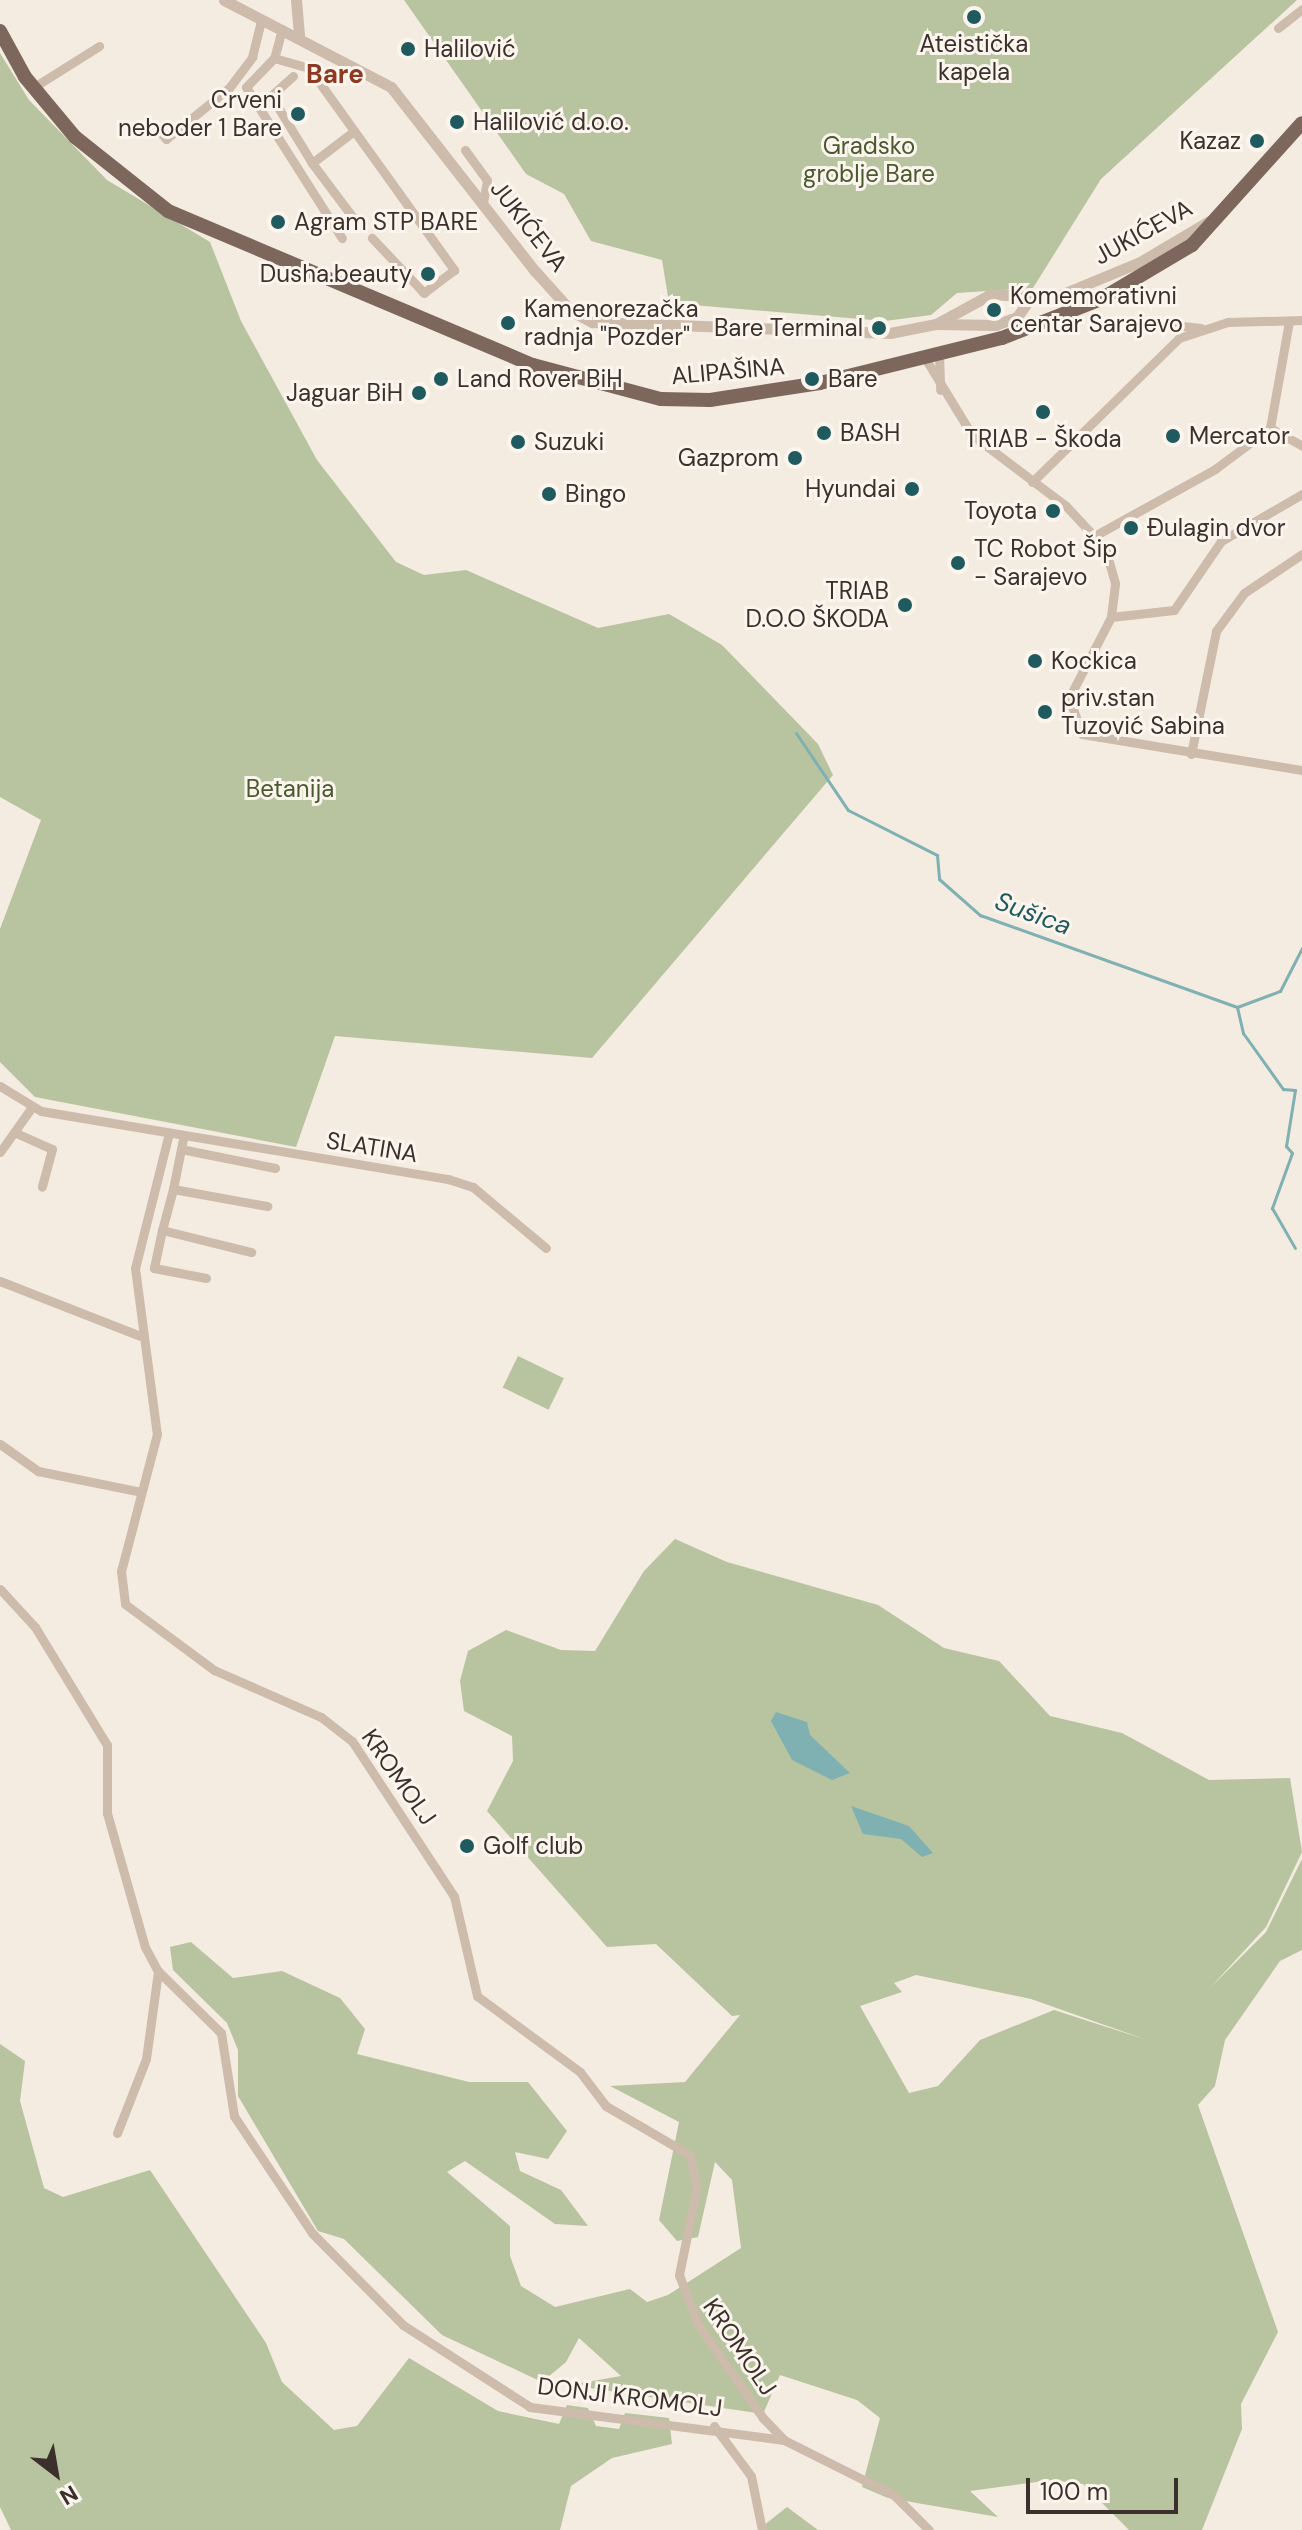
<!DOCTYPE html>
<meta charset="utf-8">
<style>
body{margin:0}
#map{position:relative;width:1302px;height:2530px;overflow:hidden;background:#f4ebe1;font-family:"DM Sans",sans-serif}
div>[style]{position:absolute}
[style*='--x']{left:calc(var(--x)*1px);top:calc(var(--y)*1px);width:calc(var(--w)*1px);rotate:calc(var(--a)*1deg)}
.green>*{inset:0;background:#b8c4a0;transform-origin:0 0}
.water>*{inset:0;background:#7fb0b2}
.stream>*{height:3px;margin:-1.5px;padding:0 1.5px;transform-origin:1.5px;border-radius:1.5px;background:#7fb0b2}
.minor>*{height:9px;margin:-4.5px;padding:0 4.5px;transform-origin:4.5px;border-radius:4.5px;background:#cdbbac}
.tertiary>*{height:11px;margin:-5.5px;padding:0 5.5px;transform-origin:5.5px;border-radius:5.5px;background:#cdbbac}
.primary>*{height:14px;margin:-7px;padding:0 7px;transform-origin:7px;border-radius:7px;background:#7d675c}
.dots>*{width:22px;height:22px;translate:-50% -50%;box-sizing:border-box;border:4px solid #fbf5ee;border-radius:50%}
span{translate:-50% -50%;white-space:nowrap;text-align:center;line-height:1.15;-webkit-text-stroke:6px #fbf5ee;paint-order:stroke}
.poi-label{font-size:24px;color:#3b302b}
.left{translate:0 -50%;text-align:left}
.right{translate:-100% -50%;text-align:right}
.park-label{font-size:24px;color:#4a5a2e}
.street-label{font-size:24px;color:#3b302b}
.neighbourhood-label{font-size:26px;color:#8c3b22;font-weight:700}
.water-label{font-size:26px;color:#1f5a5e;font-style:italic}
.north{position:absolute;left:16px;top:2434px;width:80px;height:80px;-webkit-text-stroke:6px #fbf5ee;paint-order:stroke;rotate:149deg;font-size:22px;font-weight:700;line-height:32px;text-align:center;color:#3b302b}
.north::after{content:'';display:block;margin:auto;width:28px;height:36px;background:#3b302b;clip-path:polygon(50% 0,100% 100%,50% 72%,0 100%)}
.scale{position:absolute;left:1026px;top:2478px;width:152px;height:36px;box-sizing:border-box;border:4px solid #3b302b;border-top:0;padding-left:10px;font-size:24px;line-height:28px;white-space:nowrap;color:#3b302b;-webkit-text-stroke:6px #fbf5ee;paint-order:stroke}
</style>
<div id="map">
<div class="green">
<i style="clip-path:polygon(404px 0,1297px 0,1101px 179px,1033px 288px,957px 293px,931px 315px,885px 321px,669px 303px,662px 260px,591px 241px,564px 194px,526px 174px)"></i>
<i style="clip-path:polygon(0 53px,29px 100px,107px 180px,210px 242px,241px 321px,317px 460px,396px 562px,424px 575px,466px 570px,598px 628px,669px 614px,722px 645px,818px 744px,833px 775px,592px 1058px,335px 1036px,296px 1147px,35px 1097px,0 1062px,0 929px,41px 820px,0 797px)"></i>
<i style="left:518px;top:1356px;width:51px;height:35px;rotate:26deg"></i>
<i style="clip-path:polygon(evenodd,675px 1539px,727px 1562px,878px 1605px,944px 1648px,999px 1661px,1050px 1716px,1122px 1733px,1209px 1780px,1290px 1778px,1302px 1852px,1266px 1927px,1210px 1988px,1266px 1932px,1302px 1859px,1302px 1950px,1280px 1961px,1225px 2040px,1215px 2086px,1198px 2105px,1278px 2332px,1241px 2404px,1242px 2429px,1202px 2530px,1129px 2530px,1083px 2484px,1052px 2480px,970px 2491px,998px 2517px,888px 2498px,862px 2487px,880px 2418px,857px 2400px,780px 2375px,763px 2414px,570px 2385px,621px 2376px,579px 2338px,566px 2362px,542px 2382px,442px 2335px,344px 2239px,318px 2231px,238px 2096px,238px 2050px,227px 2023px,173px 1970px,170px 1947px,191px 1942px,233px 1978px,282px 1971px,340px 1998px,365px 2029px,357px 2054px,469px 2082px,528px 2082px,567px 2131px,548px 2159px,515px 2152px,520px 2171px,561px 2190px,588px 2226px,555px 2224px,465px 2161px,447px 2172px,510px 2226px,510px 2256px,521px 2286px,555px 2307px,630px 2289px,647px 2302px,668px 2295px,741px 2248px,732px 2180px,715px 2162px,698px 2237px,677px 2241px,659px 2220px,679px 2122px,610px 2086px,685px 2082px,740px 2015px,732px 2016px,656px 1944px,607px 1947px,487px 1811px,513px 1761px,512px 1736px,464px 1711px,460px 1681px,468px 1651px,506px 1630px,561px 1650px,595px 1651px,644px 1571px,675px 1539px,916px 1975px,1031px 1999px,1147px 2040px,1054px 2010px,980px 2040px,938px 2086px,909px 2093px,860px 2006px,902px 1992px,894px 1983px,916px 1975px)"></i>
<i style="clip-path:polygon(0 2044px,25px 2061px,20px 2101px,44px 2188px,63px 2197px,150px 2170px,266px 2343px,282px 2382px,334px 2430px,357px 2426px,409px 2358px,498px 2411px,559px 2424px,567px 2405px,588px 2408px,596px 2426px,619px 2429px,625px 2413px,669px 2418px,672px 2444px,612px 2458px,571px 2486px,560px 2530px,11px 2530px,0 2507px)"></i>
<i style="clip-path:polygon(787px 2507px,818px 2530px,758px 2530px)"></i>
</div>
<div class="water">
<i style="clip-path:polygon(776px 1712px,807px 1722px,810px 1735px,850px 1773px,832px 1780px,792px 1760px,771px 1721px)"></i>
<i style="clip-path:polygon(851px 1806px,909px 1826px,933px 1853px,922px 1857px,901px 1839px,863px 1834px)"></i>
</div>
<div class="stream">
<i style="--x:796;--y:733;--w:93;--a:56"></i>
<i style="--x:848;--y:810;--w:100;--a:26.8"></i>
<i style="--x:937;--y:855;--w:24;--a:85"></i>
<i style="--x:939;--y:879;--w:55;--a:41.3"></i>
<i style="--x:980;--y:915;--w:273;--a:19.7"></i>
<i style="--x:1237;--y:1007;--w:27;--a:77"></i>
<i style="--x:1243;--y:1033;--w:69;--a:54.5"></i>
<i style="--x:1283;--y:1089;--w:12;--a:5"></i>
<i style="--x:1295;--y:1090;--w:57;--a:99.1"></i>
<i style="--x:1286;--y:1146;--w:9;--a:49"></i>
<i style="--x:1292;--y:1153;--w:59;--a:110"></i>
<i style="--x:1272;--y:1208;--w:46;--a:60.1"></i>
<i style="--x:1237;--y:1007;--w:46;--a:-20.4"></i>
<i style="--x:1280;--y:991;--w:48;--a:-62.9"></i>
</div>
<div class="minor">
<i style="--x:1278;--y:28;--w:31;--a:-38"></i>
<i style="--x:282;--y:29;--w:30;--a:105"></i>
<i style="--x:274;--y:58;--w:40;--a:134"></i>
<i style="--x:246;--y:87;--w:179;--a:57.6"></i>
<i style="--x:274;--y:58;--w:36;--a:16"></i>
<i style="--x:309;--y:68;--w:249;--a:54.3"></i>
<i style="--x:454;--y:270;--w:38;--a:143"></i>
<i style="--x:424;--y:293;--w:76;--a:-133.4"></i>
<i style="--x:293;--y:76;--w:30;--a:138"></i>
<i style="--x:271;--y:96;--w:79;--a:58.5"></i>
<i style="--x:34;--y:87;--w:77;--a:-32.2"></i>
<i style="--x:354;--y:131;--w:53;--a:142.7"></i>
<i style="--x:312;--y:163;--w:80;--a:53.1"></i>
<i style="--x:161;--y:133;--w:8;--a:50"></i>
<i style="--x:166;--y:139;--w:81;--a:-39"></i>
<i style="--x:229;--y:88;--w:39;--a:-53"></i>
<i style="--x:252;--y:57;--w:38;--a:-76"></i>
<i style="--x:465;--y:150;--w:37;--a:54"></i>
<i style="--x:487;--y:180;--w:23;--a:100"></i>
<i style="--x:1145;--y:322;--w:56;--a:6.1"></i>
<i style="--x:939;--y:354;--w:36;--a:88"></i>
<i style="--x:925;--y:358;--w:90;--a:58.6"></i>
<i style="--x:972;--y:435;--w:118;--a:37.1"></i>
<i style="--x:1066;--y:506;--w:57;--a:47.1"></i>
<i style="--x:1105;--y:548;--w:37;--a:74"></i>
<i style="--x:1115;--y:584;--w:33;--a:97"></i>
<i style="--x:1111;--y:617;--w:91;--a:117.4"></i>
<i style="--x:1069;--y:698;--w:38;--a:70"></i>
<i style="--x:1082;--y:734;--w:223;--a:9.3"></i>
<i style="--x:1270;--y:428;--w:37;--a:29"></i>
<i style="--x:1032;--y:482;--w:206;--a:-44.4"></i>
<i style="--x:1179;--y:338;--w:52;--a:-18.1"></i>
<i style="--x:1228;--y:322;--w:74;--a:-1.5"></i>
<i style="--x:1096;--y:535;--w:136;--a:-29"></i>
<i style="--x:1215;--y:469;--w:69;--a:-36.7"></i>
<i style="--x:1270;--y:428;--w:109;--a:-79.9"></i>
<i style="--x:1111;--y:617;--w:63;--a:-6.3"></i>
<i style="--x:1174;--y:610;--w:83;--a:-55.7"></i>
<i style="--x:1221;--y:541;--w:94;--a:-30.1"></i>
<i style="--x:1191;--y:754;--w:126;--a:-78.5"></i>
<i style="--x:1216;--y:631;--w:47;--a:-53.6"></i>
<i style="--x:1244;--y:593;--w:70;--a:-33.9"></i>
<i style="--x:0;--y:1086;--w:48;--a:31.4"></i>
<i style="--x:41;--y:1111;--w:413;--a:9.5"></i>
<i style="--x:448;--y:1179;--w:26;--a:18"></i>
<i style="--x:473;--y:1187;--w:95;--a:39.9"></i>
<i style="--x:16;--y:1133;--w:39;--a:24"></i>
<i style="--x:52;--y:1149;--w:39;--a:105"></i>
<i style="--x:168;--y:1137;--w:135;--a:104.1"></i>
<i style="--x:135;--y:1268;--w:167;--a:82.5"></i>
<i style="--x:157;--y:1434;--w:142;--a:104.7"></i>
<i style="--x:121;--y:1571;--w:33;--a:83"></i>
<i style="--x:125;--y:1604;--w:111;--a:36.6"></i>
<i style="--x:214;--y:1670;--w:117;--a:23.7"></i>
<i style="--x:321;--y:1717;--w:39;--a:38"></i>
<i style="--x:352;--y:1741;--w:186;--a:56.7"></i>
<i style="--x:454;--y:1896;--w:103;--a:77"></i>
<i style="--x:477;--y:1996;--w:128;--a:36.4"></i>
<i style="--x:580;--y:2072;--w:43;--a:52.6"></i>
<i style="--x:606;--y:2106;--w:97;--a:30.3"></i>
<i style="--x:690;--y:2155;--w:33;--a:78"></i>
<i style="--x:697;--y:2187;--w:90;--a:101.6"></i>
<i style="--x:679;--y:2275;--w:55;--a:68.6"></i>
<i style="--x:699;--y:2326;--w:112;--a:55.2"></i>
<i style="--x:763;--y:2418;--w:30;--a:46"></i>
<i style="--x:784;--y:2440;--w:123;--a:26.6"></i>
<i style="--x:894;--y:2495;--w:49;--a:45"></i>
<i style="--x:183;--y:1139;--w:51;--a:101.3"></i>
<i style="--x:173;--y:1189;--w:96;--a:10.3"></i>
<i style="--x:181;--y:1149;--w:96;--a:11.4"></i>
<i style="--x:0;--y:1152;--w:55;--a:-54.6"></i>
<i style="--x:173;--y:1189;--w:42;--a:105"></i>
<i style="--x:162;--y:1230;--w:92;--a:13.9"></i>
<i style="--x:162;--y:1230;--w:39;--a:102"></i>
<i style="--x:154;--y:1268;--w:53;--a:10.9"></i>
<i style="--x:0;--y:1281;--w:150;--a:21.4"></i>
<i style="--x:0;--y:1444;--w:47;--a:35.4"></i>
<i style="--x:38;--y:1471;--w:105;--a:11.5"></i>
<i style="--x:0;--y:1589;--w:52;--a:47.4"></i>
<i style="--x:35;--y:1627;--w:138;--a:58.6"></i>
<i style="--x:107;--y:1745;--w:68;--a:90"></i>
<i style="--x:107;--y:1813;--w:139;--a:74.2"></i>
<i style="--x:145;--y:1947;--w:27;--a:62"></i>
<i style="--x:158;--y:1971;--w:88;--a:44.5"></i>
<i style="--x:221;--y:2033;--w:84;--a:81.1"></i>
<i style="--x:234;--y:2116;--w:141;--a:56.3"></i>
<i style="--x:312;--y:2233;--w:129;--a:45.3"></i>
<i style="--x:403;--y:2325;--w:151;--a:32.8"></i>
<i style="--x:530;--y:2407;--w:256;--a:7.4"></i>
<i style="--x:117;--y:2133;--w:79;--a:-68.6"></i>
<i style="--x:146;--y:2059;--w:89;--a:-82.2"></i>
<i style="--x:714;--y:2426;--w:62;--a:53.5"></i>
<i style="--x:751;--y:2476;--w:55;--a:78.5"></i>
</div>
<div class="tertiary">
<i style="--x:224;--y:0;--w:188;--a:27.5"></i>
<i style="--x:391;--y:87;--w:234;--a:52"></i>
<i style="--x:535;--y:271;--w:54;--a:48"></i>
<i style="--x:571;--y:311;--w:24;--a:28"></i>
<i style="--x:592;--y:322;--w:298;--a:2.1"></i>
<i style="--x:890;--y:333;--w:47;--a:-11.1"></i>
<i style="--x:936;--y:324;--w:63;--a:-28.6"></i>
<i style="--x:991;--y:294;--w:62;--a:3.7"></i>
<i style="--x:1053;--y:298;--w:94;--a:-22.5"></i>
<i style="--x:1140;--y:262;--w:80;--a:-30.7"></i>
<i style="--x:296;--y:0;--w:36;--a:85"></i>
<i style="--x:936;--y:324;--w:59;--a:1"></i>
<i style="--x:995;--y:325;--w:23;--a:-20"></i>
<i style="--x:1017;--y:317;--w:19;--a:-55"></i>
</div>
<div class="primary">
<i style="--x:0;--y:31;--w:52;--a:61.5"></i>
<i style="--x:25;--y:77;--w:78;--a:50.2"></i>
<i style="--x:75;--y:137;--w:119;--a:38.5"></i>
<i style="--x:168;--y:211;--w:396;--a:22.9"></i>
<i style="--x:533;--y:365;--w:132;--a:14.9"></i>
<i style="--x:661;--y:399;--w:49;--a:1.2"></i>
<i style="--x:710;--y:400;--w:111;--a:-8.8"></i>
<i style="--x:820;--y:383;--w:187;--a:-13.9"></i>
<i style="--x:1002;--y:338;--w:106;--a:-21.5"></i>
<i style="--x:1101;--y:299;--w:106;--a:-30.7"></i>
<i style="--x:1192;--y:245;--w:164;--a:-48"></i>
</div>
<div class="dots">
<i style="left:974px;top:17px;background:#1f5a5e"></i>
<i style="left:408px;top:49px;background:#1f5a5e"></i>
<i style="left:298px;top:114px;background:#1f5a5e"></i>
<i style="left:457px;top:122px;background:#1f5a5e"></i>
<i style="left:1257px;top:141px;background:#1f5a5e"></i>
<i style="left:278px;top:222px;background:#1f5a5e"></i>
<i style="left:428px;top:274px;background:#1f5a5e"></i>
<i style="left:994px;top:310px;background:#1f5a5e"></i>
<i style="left:508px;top:323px;background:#1f5a5e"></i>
<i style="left:879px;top:328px;background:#1f5a5e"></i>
<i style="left:441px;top:379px;background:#1f5a5e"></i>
<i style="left:812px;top:379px;background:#1f5a5e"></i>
<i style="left:419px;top:393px;background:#1f5a5e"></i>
<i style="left:1043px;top:412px;background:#1f5a5e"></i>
<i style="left:824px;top:433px;background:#1f5a5e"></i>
<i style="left:1173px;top:436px;background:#1f5a5e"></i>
<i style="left:518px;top:442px;background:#1f5a5e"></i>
<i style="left:795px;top:458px;background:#1f5a5e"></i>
<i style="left:912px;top:489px;background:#1f5a5e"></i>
<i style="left:549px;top:494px;background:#1f5a5e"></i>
<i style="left:1053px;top:511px;background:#1f5a5e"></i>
<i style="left:1131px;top:528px;background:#1f5a5e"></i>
<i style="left:958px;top:563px;background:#1f5a5e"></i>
<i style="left:905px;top:605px;background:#1f5a5e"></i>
<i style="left:1035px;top:661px;background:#1f5a5e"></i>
<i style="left:1045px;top:712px;background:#1f5a5e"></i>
<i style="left:467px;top:1846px;background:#1f5a5e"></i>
</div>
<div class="poi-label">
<span style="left:974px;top:58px">Ateistička<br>kapela</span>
<span class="left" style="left:424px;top:49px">Halilović</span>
<span class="right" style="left:282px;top:114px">Crveni<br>neboder 1 Bare</span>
<span class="left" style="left:473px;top:122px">Halilović d.o.o.</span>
<span class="right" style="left:1241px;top:141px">Kazaz</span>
<span class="left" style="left:294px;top:222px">Agram STP BARE</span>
<span class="right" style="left:412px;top:274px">Dusha.beauty</span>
<span class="left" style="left:1010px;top:310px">Komemorativni<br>centar Sarajevo</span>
<span class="left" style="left:524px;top:323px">Kamenorezačka<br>radnja "Pozder"</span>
<span class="right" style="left:863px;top:328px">Bare Terminal</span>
<span class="left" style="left:457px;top:379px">Land Rover BiH</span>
<span class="left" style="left:828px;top:379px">Bare</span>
<span class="right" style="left:403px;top:393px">Jaguar BiH</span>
<span class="left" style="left:840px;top:433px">BASH</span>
<span class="left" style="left:1189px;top:436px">Mercator</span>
<span style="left:1043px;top:439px">TRIAB - Škoda</span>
<span class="left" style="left:534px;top:442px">Suzuki</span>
<span class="right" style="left:779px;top:458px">Gazprom</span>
<span class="right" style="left:896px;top:489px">Hyundai</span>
<span class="left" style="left:565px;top:494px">Bingo</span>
<span class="right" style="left:1037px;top:511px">Toyota</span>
<span class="left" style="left:1147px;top:528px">Đulagin dvor</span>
<span class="left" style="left:974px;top:563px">TC Robot Šip<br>- Sarajevo</span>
<span class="right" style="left:889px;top:605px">TRIAB<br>D.O.O ŠKODA</span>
<span class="left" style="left:1051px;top:661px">Kockica</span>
<span class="left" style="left:1061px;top:712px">priv.stan<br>Tuzović Sabina</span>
<span class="left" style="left:483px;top:1846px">Golf club</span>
</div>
<div class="park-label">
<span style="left:869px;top:160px">Gradsko<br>groblje Bare</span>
<span style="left:290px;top:789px">Betanija</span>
</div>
<div class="street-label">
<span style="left:529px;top:226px;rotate:52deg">JUKIĆEVA</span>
<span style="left:1143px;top:232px;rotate:-29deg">JUKIĆEVA</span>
<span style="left:728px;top:371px;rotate:-5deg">ALIPAŠINA</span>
<span style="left:372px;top:1147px;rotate:9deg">SLATINA</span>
<span style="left:399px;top:1777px;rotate:55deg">KROMOLJ</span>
<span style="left:740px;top:2347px;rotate:56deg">KROMOLJ</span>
<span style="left:630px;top:2397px;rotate:7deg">DONJI KROMOLJ</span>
</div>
<div class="neighbourhood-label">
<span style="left:335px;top:75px">Bare</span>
</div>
<div class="water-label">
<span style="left:1033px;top:914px;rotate:20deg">Sušica</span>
</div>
<div class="north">N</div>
<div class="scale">100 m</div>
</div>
